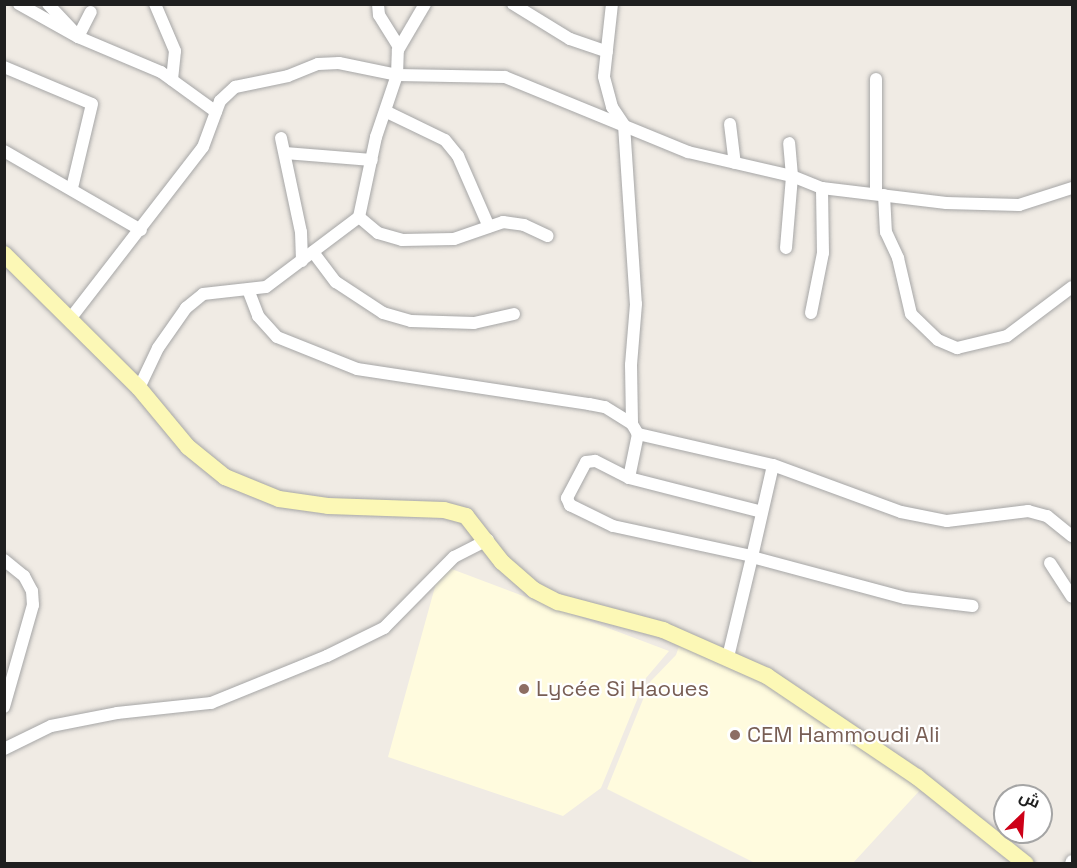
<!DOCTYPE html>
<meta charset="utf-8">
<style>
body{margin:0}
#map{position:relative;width:1077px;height:868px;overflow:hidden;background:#f0ebe4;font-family:"Space Grotesk",Cairo,sans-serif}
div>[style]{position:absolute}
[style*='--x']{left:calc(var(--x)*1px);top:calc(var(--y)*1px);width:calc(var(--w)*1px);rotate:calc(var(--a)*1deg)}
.education>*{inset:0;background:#fffbde}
.roads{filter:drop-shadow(0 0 2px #a6a6a6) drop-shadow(0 0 2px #a6a6a6)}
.street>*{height:12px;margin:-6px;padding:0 6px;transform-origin:6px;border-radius:6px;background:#fff}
.secondary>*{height:16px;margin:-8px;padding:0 8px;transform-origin:8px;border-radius:8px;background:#fcf8b6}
.dots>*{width:16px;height:16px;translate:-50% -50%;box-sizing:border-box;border:3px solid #fff;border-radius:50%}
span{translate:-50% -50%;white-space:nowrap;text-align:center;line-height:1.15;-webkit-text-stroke:4.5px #fff;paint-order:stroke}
.education-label{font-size:22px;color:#785e54}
.left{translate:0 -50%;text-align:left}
.frame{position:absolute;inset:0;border:6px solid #1f1f1f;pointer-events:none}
.north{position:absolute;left:993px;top:784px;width:60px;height:60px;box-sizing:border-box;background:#fff;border:2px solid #a5a5a5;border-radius:50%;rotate:25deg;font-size:16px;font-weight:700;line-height:24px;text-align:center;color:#1f1f1f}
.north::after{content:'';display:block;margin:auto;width:21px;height:27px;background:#cd0017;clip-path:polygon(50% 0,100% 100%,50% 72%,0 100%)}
</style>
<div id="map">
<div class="education">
<i style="clip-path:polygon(441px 565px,669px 651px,646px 678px,601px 788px,563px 816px,388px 757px)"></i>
<i style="clip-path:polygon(679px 646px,761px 679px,921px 789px,853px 863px,757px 864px,607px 789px,650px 682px,676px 655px)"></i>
</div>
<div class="roads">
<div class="street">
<i style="--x:19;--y:4;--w:68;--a:29.2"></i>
<i style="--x:78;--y:37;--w:90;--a:22.9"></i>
<i style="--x:161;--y:72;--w:68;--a:36"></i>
<i style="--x:48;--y:4;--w:42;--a:46.9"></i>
<i style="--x:155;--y:4;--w:51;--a:66.9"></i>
<i style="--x:175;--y:51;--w:29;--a:96"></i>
<i style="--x:378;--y:4;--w:11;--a:85"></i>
<i style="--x:379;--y:15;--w:38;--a:58"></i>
<i style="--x:513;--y:4;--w:67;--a:31.6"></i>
<i style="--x:570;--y:39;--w:39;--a:19"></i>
<i style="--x:612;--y:4;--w:73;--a:96.3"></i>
<i style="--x:604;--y:77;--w:31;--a:75"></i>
<i style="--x:612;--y:107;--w:22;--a:56"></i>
<i style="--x:624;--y:125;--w:179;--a:86.2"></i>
<i style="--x:636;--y:304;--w:61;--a:94.7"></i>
<i style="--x:631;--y:365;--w:59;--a:89"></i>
<i style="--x:632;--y:424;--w:12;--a:59"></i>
<i style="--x:78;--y:37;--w:28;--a:-63"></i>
<i style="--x:4;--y:67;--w:95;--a:22.8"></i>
<i style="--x:92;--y:104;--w:86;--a:103.4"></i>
<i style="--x:387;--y:112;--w:64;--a:25.8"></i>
<i style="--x:445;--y:140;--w:21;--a:51"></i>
<i style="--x:458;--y:156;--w:77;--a:66.4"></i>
<i style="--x:730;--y:124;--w:39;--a:83"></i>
<i style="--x:281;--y:138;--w:96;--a:78"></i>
<i style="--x:301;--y:232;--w:29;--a:88"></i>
<i style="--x:4;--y:151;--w:158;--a:30"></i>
<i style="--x:285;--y:153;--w:87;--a:4.6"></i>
<i style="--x:876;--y:194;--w:115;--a:-90"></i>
<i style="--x:884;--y:195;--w:37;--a:87"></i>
<i style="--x:886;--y:232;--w:29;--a:65"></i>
<i style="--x:898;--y:258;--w:57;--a:76.9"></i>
<i style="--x:911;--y:314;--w:37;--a:44"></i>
<i style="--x:938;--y:340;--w:21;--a:23"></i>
<i style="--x:957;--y:348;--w:51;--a:-13.5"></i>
<i style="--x:1007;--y:336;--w:81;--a:-37"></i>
<i style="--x:359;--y:217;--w:25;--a:40"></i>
<i style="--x:378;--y:233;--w:25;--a:16"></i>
<i style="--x:402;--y:240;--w:52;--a:-1.1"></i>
<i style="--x:454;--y:239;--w:52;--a:-19.1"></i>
<i style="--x:503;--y:222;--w:21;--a:8"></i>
<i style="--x:524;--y:225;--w:26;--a:25"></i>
<i style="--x:786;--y:248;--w:72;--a:-85.2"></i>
<i style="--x:792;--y:176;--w:33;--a:-95"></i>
<i style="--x:313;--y:252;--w:38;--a:53"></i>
<i style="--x:336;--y:282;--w:56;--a:33.4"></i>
<i style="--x:383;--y:313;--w:29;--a:16"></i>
<i style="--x:411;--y:321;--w:63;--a:1.8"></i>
<i style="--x:474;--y:323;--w:41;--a:-12.7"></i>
<i style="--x:249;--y:292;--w:26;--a:69"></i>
<i style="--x:258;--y:316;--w:28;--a:48"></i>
<i style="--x:277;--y:337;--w:86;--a:21.8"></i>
<i style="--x:357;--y:369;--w:235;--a:8.6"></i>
<i style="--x:589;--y:404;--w:16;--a:11"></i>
<i style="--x:605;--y:407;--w:32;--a:32"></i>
<i style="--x:811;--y:313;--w:61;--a:-78.7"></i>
<i style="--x:823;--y:253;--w:65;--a:-90.9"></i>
<i style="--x:70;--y:319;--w:217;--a:-52.3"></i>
<i style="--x:203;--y:147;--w:49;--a:-69.7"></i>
<i style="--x:220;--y:101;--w:21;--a:-43"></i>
<i style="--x:235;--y:87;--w:54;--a:-11.7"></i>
<i style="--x:288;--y:76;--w:32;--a:-22"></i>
<i style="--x:318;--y:64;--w:21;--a:-3"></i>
<i style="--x:339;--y:63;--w:59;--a:11.7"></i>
<i style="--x:397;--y:75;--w:108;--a:1.1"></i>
<i style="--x:505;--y:77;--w:198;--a:22.3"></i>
<i style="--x:688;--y:152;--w:107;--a:13"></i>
<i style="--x:792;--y:176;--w:32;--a:22"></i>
<i style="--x:822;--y:188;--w:125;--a:6.9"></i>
<i style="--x:946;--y:203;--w:73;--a:1.6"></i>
<i style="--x:1019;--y:205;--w:56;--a:-17.8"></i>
<i style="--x:139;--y:388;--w:44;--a:-64.6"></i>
<i style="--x:158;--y:348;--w:49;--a:-55"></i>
<i style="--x:186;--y:308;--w:22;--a:-39"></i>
<i style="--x:203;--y:294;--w:63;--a:-6.3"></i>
<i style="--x:266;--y:287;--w:116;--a:-37"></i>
<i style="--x:359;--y:217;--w:82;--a:-78"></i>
<i style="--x:376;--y:137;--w:65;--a:-71.3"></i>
<i style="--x:397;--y:75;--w:25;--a:-88"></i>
<i style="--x:398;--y:50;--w:53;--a:-59.6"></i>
<i style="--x:773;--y:465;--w:136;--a:20.2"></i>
<i style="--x:901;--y:512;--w:47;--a:11.1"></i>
<i style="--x:947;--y:521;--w:82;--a:-7"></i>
<i style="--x:1028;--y:511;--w:20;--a:15"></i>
<i style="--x:1047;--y:516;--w:32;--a:39"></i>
<i style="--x:629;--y:478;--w:137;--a:14.3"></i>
<i style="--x:752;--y:557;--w:158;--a:15"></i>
<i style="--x:905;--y:598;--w:68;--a:6.7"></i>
<i style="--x:4;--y:560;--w:26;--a:39"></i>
<i style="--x:24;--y:576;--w:17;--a:62"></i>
<i style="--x:32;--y:591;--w:14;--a:86"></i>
<i style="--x:33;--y:605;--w:106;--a:105.9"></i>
<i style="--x:1050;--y:563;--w:40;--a:57.1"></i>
<i style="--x:728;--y:657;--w:103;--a:-76.5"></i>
<i style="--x:752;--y:557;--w:94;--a:-77.1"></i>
<i style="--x:773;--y:465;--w:139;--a:-167.1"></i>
<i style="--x:638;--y:434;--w:45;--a:101.6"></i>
<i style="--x:629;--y:478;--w:38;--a:-153"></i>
<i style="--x:595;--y:461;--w:9;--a:174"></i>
<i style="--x:586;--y:462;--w:41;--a:117.8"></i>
<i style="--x:567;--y:498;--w:8;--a:67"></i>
<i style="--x:570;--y:505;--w:48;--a:26"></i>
<i style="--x:613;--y:526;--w:142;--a:12.2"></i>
<i style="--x:4;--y:749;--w:52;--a:-26.1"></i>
<i style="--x:51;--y:726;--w:67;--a:-11.1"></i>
<i style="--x:117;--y:713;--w:95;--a:-6.1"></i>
<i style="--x:211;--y:703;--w:125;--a:-22.1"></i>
<i style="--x:327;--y:656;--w:64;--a:-26.2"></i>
<i style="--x:384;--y:628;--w:100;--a:-45.4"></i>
<i style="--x:454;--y:557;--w:38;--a:-27"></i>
<i style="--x:1071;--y:864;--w:3;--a:-72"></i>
</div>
<div class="secondary">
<i style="--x:4;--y:254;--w:190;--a:44.8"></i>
<i style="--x:139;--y:388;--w:77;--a:50.3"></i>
<i style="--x:188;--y:447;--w:48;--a:39"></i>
<i style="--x:225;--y:477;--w:58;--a:22.2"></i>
<i style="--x:279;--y:499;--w:49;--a:8.1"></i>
<i style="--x:328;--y:506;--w:116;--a:2"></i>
<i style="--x:444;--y:510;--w:23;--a:15"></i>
<i style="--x:466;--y:516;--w:58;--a:52"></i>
<i style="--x:502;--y:562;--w:43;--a:41.2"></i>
<i style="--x:534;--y:590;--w:27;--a:27"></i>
<i style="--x:558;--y:602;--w:109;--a:14.9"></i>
<i style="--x:663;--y:630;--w:114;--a:23.9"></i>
<i style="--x:767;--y:676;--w:181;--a:34"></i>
<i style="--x:917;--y:777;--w:139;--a:38.6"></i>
</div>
</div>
<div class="dots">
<i style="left:524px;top:689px;background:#8d6e63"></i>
<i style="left:735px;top:735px;background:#8d6e63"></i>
</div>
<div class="education-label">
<span class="left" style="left:536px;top:689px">Lycée Si Haoues</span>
<span class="left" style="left:747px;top:735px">CEM Hammoudi Ali</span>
</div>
<div class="frame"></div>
<div class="north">ش</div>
</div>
